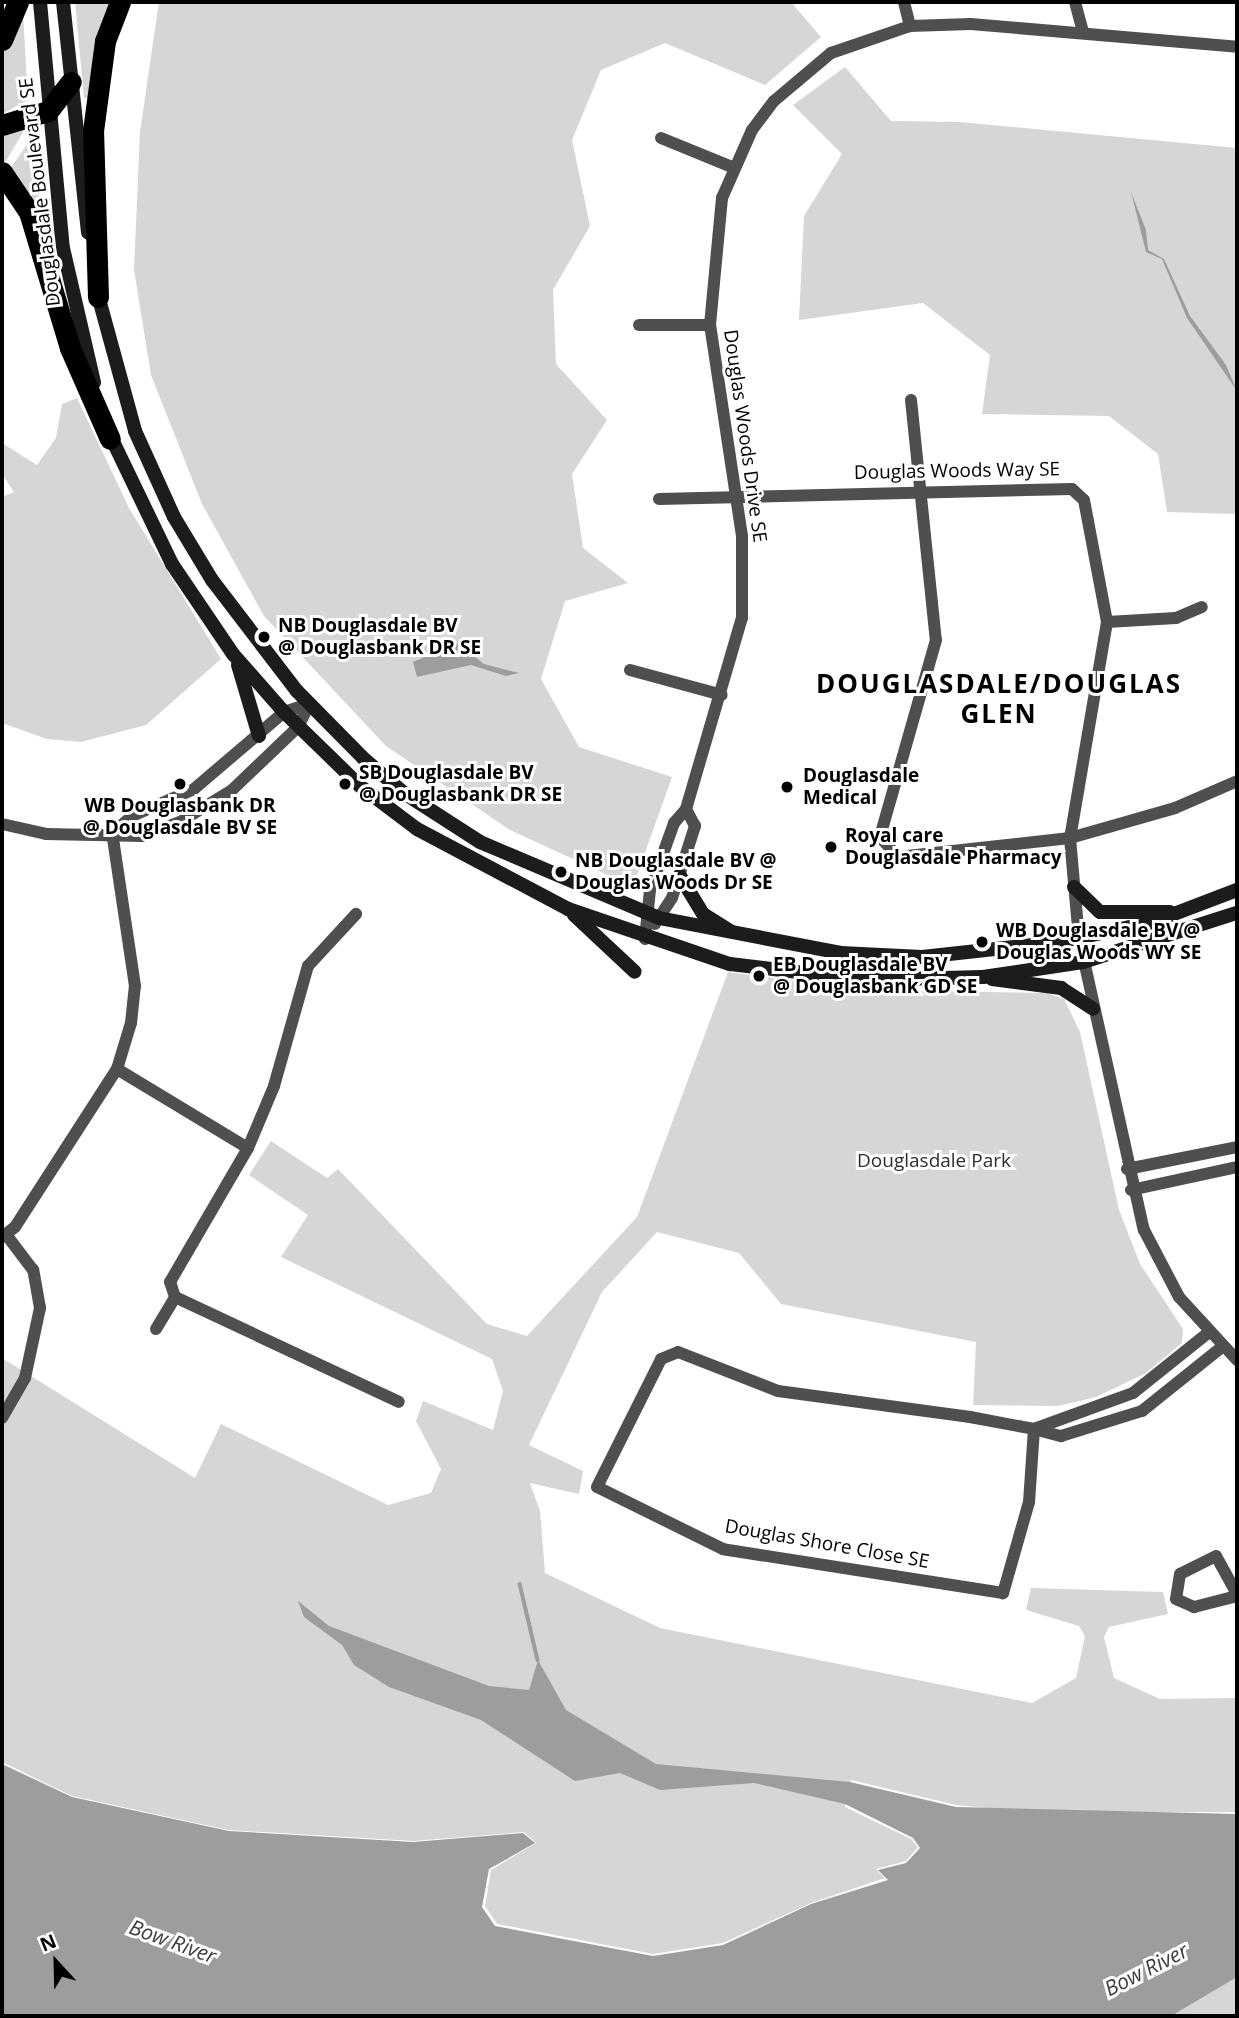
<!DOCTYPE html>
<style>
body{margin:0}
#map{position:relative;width:1239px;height:2018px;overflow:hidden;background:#fff;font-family:"Open Sans",sans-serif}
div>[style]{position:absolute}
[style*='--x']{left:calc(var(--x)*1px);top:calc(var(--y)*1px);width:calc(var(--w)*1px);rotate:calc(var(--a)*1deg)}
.green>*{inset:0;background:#d6d6d6}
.water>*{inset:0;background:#9d9d9d}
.stream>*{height:3.5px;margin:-1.75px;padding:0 1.75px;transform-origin:1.75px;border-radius:1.75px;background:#9d9d9d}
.street>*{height:12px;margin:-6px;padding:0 6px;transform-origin:6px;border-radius:6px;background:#4f4f4f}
.secondary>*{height:14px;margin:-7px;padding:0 7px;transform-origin:7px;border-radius:7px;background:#1c1c1c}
.highway>*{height:21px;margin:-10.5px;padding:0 10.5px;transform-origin:10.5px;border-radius:10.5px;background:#000}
.dots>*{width:19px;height:19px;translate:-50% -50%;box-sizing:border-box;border:4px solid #fff;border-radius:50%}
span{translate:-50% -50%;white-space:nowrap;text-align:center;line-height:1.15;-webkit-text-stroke:6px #fff;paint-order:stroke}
.street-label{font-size:19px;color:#000}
.poi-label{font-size:19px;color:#000;font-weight:700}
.left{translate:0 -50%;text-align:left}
.park-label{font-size:19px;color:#2d2d2d}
.water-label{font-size:21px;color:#3e3e3e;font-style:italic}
.district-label{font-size:26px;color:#000;font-weight:700;letter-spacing:2px}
.frame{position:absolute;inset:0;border:4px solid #000;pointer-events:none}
.north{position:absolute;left:21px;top:1927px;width:70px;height:70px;-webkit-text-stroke:5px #fff;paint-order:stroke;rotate:338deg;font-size:19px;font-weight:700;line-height:28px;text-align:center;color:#000}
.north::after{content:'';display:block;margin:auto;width:24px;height:32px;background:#000;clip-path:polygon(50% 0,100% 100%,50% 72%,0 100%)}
</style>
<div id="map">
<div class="green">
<i style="clip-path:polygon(75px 2px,112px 2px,89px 98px,84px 98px)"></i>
<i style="clip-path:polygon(159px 2px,791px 2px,821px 37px,765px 85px,665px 43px,601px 70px,572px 140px,590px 226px,553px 290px,556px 364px,607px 420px,572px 474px,583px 548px,628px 583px,565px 601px,541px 679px,579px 747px,672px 777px,636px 878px,623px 882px,510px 830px,386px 746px,264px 616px,202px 504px,151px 375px,134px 270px,140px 132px)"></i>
<i style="clip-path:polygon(23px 14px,28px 100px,2px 114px,2px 52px)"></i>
<i style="clip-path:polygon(845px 67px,891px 121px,959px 122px,1237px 148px,1237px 514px,1167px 512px,1158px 454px,1109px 416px,982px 414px,990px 355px,923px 303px,799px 320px,804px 216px,842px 154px,793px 105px)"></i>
<i style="clip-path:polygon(25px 129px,6px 161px,2px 162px,2px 134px)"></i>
<i style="clip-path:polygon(35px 133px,40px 207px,35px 208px,10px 169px)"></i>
<i style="clip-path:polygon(77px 398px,129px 508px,221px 659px,146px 725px,81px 742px,47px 739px,2px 723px,2px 497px,14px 492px,2px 474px,2px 443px,37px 465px,56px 438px,62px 404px)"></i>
<i style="clip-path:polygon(728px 972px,863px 990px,1047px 993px,1064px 999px,1080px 1032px,1119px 1210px,1140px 1264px,1183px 1329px,1182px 1343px,1146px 1373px,1096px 1397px,1058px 1406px,973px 1405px,976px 1342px,781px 1304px,739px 1253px,657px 1232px,602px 1292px,529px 1445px,583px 1471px,579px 1494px,530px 1483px,540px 1511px,545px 1573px,660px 1628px,1032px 1703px,1076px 1678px,1085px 1636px,1079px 1626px,1026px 1610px,1031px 1588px,1163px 1592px,1168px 1614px,1109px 1627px,1104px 1637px,1114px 1678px,1160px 1699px,1237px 1698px,1237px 1812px,1029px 1812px,956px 1805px,851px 1780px,845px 1807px,911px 1839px,918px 1847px,906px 1861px,876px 1869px,885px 1878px,811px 1903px,723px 1943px,653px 1954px,497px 1924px,485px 1906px,491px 1870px,536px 1843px,524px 1832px,414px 1841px,228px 1830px,72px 1796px,2px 1762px,2px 1358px,195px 1478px,221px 1424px,388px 1505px,431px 1493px,441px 1469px,416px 1421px,423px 1401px,493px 1430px,503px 1391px,492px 1359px,281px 1257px,308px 1215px,249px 1175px,271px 1141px,327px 1178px,338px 1169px,487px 1324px,527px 1336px,637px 1217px)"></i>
<i style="clip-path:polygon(1237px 1972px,1237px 2016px,991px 2016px)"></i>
</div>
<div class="water">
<i style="clip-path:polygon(1131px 192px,1146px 230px,1148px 250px,1164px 259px,1190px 316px,1226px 365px,1237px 391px,1187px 318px,1162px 259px,1146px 252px)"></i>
<i style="clip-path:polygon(457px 643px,484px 664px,519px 673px,506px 676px,471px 665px,417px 677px,413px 662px)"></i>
<i style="clip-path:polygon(298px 1601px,329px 1626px,489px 1686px,529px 1690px,538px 1660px,566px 1710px,656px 1764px,850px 1782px,956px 1807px,1237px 1814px,1237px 1977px,1171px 2016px,2px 2016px,2px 1764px,72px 1797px,229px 1831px,413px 1842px,523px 1833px,535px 1843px,489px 1869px,482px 1907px,495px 1926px,653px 1956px,723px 1945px,811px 1904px,888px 1880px,878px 1870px,906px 1863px,920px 1848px,913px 1838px,845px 1804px,754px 1783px,660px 1790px,620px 1773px,575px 1781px,481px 1720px,389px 1687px,354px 1665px,342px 1645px,304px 1617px)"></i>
</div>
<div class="stream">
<i style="--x:520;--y:1584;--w:78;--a:76.7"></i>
</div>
<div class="street">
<i style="--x:904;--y:2;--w:25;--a:76"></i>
<i style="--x:1075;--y:2;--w:31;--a:75"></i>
<i style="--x:661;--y:138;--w:77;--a:22.2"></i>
<i style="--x:639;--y:325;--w:71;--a:0"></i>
<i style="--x:911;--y:400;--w:241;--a:84.1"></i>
<i style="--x:936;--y:640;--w:205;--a:105.9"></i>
<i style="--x:880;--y:837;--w:27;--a:48"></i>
<i style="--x:898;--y:857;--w:173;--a:-6.3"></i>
<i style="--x:1070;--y:838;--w:109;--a:-15.9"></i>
<i style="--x:1175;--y:808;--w:68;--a:-23.5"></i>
<i style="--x:659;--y:499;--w:413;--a:-1.4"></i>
<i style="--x:1072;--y:489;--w:16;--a:43"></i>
<i style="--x:1084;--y:500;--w:124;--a:79.3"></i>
<i style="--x:1107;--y:622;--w:219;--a:99.7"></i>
<i style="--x:1070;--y:838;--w:100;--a:84.9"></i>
<i style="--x:1079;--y:938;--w:299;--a:77.5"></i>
<i style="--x:1144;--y:1230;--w:76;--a:62.4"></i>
<i style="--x:1179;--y:1297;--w:86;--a:47.4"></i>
<i style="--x:1107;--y:622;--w:69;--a:-3.3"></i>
<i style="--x:1176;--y:618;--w:28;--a:-23"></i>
<i style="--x:630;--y:670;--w:95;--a:15.2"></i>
<i style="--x:2;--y:824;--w:45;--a:12.8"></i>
<i style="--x:46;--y:834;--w:96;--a:1.2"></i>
<i style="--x:142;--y:836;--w:40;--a:-20.2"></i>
<i style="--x:180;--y:822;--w:61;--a:-31.6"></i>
<i style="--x:232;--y:790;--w:91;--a:-43.7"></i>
<i style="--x:298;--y:727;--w:25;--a:-64"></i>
<i style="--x:112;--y:833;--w:26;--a:-40"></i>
<i style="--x:132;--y:816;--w:68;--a:-23.5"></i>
<i style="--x:194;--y:789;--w:118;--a:-40.5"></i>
<i style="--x:284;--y:712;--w:26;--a:-18"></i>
<i style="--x:655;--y:924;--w:31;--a:-57"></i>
<i style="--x:672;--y:898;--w:76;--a:-72.3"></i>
<i style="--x:695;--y:826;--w:19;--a:-118"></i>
<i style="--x:645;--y:939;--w:49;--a:-84.2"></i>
<i style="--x:650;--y:890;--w:71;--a:-70.3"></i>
<i style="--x:674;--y:823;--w:18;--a:-49"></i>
<i style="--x:686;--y:809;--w:199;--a:-73.7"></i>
<i style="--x:742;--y:618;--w:82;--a:-90"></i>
<i style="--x:742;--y:536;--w:213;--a:-98.6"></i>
<i style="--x:710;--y:325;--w:128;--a:-84.6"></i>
<i style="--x:722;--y:198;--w:74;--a:-66.2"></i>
<i style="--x:752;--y:130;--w:36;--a:-53"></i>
<i style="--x:774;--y:101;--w:75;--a:-40.1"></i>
<i style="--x:831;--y:53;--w:83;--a:-18.9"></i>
<i style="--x:910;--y:26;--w:61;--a:-1.9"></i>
<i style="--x:971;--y:24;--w:267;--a:4.9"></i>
<i style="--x:117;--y:1069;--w:153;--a:31.1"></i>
<i style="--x:1127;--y:1169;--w:112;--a:-11.3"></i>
<i style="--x:1131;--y:1190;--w:108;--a:-12.2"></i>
<i style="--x:2;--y:1237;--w:16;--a:-38"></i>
<i style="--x:15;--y:1227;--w:188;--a:-57.2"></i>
<i style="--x:117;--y:1069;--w:48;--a:-73.1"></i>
<i style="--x:131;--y:1023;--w:37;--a:-84"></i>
<i style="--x:135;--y:986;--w:155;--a:-98.5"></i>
<i style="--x:175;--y:1297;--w:247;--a:25.1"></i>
<i style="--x:156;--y:1329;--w:37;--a:-59"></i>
<i style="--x:175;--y:1297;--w:16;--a:-108"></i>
<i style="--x:170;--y:1282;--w:155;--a:-59.8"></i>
<i style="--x:248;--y:1148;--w:67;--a:-67.2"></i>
<i style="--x:274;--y:1086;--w:125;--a:-74.2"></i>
<i style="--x:308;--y:966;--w:71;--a:-47.3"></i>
<i style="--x:2;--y:1418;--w:46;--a:-60.1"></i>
<i style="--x:25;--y:1378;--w:72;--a:-77.9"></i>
<i style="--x:40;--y:1308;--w:39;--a:-100"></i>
<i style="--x:33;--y:1270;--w:41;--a:-127.1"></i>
<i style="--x:1034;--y:1429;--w:73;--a:93.9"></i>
<i style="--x:1029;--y:1502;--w:95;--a:105.9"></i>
<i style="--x:1003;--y:1593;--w:283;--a:-171.1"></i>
<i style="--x:723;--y:1549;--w:140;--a:-153.8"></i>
<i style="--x:597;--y:1487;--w:143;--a:-63.4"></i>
<i style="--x:661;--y:1359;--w:18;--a:-22"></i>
<i style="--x:678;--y:1352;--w:107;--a:21.3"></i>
<i style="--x:778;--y:1391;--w:194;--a:7.7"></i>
<i style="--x:970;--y:1417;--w:65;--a:10.6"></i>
<i style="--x:1034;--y:1429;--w:28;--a:15"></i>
<i style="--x:1061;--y:1436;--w:85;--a:-17.2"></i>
<i style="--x:1142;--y:1411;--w:102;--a:-38.7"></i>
<i style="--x:1034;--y:1429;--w:105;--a:-20"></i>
<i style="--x:1133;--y:1393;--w:96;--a:-38.7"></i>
<i style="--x:1237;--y:1594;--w:43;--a:-118.9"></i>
<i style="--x:1216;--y:1556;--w:40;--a:153.4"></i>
<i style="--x:1180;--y:1574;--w:25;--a:99"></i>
<i style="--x:1176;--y:1599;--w:20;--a:24"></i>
<i style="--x:1194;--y:1607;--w:44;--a:-14.3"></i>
</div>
<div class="secondary">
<i style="--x:40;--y:2;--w:247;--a:84.7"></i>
<i style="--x:63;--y:248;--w:138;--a:77"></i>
<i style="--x:63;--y:2;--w:232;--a:83.8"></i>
<i style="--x:96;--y:288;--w:148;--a:74.7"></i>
<i style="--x:135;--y:431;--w:94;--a:65.6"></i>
<i style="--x:174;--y:517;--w:74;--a:58.9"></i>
<i style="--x:212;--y:580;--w:140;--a:52.6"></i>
<i style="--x:297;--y:691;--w:94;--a:45.4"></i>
<i style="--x:363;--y:758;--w:54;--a:40.5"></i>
<i style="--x:404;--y:793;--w:90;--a:32.8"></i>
<i style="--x:480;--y:842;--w:194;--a:23"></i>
<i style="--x:659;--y:918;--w:185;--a:10.9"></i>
<i style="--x:841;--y:953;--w:81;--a:2.8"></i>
<i style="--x:922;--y:957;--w:138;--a:-6.2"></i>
<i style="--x:1059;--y:942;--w:96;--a:-12"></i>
<i style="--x:1153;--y:922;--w:90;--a:-20.9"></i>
<i style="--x:108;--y:431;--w:148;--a:64.3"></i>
<i style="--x:172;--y:564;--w:109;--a:55.9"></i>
<i style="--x:233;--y:654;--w:77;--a:48.7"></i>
<i style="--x:284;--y:712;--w:106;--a:44.2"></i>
<i style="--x:360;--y:786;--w:71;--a:37"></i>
<i style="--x:417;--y:829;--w:171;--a:27.9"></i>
<i style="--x:568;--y:909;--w:171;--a:18.8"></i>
<i style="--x:730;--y:964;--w:135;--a:6.8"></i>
<i style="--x:864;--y:980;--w:119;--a:-1.4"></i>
<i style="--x:983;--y:977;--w:101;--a:-8.5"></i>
<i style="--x:1083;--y:962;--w:162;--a:-17.7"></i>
<i style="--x:238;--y:665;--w:74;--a:73.5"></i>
<i style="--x:680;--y:876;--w:44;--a:58.8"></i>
<i style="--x:703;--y:914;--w:32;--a:32"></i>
<i style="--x:1074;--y:887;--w:36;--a:44"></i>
<i style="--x:1100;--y:912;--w:70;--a:0"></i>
<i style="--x:574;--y:915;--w:83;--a:43.1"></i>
<i style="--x:992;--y:979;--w:70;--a:7.4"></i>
<i style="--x:1061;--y:988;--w:38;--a:33"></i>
</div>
<div class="highway">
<i style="--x:2;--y:40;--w:41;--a:-67.2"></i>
<i style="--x:2;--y:125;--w:48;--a:-16.9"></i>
<i style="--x:48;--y:111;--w:37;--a:-52"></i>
<i style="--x:2;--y:172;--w:48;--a:56"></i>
<i style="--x:29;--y:212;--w:142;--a:73.2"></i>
<i style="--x:70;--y:348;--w:99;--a:66.3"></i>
<i style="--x:98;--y:297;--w:166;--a:-91.7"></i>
<i style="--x:93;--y:131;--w:91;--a:-82.4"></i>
<i style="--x:105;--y:41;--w:42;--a:-69"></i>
</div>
<div class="dots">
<i style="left:264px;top:637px;background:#000"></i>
<i style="left:180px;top:784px;background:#000"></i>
<i style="left:345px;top:784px;background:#000"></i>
<i style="left:787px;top:787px;background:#000"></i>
<i style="left:831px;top:847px;background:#000"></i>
<i style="left:561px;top:872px;background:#000"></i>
<i style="left:982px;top:942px;background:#000"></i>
<i style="left:759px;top:976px;background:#000"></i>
</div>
<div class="street-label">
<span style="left:40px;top:192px;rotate:-97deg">Douglasdale Boulevard SE</span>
<span style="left:745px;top:436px;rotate:82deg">Douglas Woods Drive SE</span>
<span style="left:957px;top:471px;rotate:-1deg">Douglas Woods Way SE</span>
<span style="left:827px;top:1544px;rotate:10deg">Douglas Shore Close SE</span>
</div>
<div class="poi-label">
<span class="left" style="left:278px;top:637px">NB Douglasdale BV<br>@ Douglasbank DR SE</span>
<span class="left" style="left:359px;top:784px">SB Douglasdale BV<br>@ Douglasbank DR SE</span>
<span class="left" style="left:803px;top:787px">Douglasdale<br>Medical</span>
<span style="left:180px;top:817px">WB Douglasbank DR<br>@ Douglasdale BV SE</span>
<span class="left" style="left:845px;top:847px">Royal care<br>Douglasdale Pharmacy</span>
<span class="left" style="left:575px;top:872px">NB Douglasdale BV @<br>Douglas Woods Dr SE</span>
<span class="left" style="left:996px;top:942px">WB Douglasdale BV @<br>Douglas Woods WY SE</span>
<span class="left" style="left:773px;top:976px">EB Douglasdale BV<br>@ Douglasbank GD SE</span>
</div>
<div class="park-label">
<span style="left:934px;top:1161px">Douglasdale Park</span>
</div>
<div class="water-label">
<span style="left:173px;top:1941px;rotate:20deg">Bow River</span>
<span style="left:1146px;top:1969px;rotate:-27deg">Bow River</span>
</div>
<div class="district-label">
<span style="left:999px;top:699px">DOUGLASDALE/DOUGLAS<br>GLEN</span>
</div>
<div class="frame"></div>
<div class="north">N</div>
</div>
